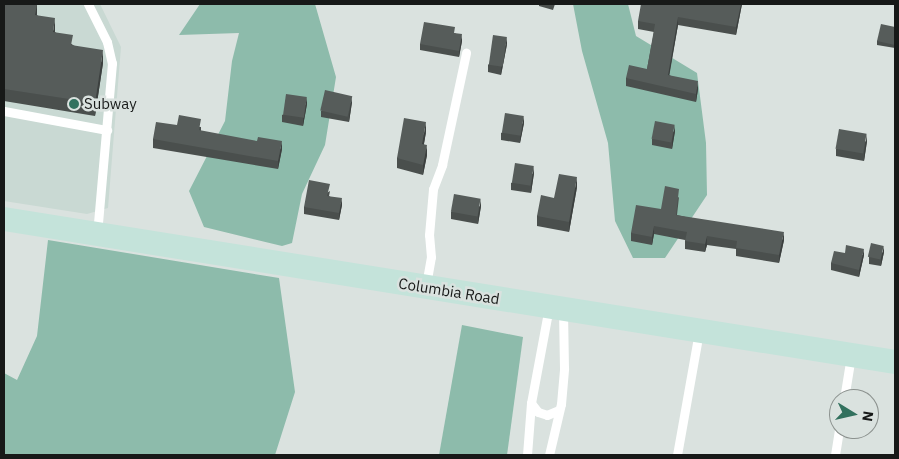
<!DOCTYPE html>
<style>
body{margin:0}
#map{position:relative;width:899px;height:459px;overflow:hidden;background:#dae2df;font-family:"IBM Plex Sans",sans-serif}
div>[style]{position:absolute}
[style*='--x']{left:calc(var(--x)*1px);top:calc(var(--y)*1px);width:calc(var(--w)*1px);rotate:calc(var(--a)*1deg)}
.built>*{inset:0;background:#c9d9d3}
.green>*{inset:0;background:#8dbbab}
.lane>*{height:9px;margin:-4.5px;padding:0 4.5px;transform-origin:4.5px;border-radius:4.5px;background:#fff}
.secondary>*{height:24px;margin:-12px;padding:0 12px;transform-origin:12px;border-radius:12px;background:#c4e3da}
.wall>*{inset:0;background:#4a4f4d}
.shaded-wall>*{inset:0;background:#3c403f}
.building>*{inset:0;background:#565c5a;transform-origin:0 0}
.dots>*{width:14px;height:14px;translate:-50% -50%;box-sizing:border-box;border:2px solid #dae2df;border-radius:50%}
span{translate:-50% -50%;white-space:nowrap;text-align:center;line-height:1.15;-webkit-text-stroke:5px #dae2df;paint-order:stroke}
.poi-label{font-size:15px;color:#171918}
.left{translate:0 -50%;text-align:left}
.street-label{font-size:15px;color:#171918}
.frame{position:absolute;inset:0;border:5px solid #171918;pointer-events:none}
.north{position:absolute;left:829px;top:389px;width:50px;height:50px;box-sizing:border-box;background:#dae2df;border:1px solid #8c928f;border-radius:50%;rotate:99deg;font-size:14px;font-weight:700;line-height:20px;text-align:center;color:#171918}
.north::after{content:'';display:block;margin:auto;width:18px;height:22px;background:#32715e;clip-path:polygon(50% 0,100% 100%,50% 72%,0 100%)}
</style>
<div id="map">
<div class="built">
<i style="clip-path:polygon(4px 4px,100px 4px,121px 47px,108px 208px,87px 214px,4px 201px)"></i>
</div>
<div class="green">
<i style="clip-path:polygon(200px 4px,315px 4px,336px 77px,325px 145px,302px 194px,292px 243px,282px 246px,204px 227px,189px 191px,225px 121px,232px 61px,239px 33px,179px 35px)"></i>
<i style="clip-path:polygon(573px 4px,628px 4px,636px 36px,697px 73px,706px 143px,707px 195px,665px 258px,633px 258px,615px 221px,608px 143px,582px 51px)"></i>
<i style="clip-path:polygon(48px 240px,279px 278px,295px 392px,275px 455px,4px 455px,4px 373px,17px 380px,37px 336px)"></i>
<i style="clip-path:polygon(462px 325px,523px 337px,507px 455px,439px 455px)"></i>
</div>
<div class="lane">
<i style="--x:88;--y:4;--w:42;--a:63.4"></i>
<i style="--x:107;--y:42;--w:22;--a:77"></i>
<i style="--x:112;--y:63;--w:172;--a:95"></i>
<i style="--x:4;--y:111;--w:105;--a:10.5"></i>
<i style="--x:426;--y:285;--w:28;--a:-80"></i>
<i style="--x:431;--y:257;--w:22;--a:-95"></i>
<i style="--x:429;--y:235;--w:46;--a:-85"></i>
<i style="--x:433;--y:189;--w:26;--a:-69"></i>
<i style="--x:442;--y:165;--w:115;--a:-77.9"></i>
<i style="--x:844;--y:399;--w:44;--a:-80.8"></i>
<i style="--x:531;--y:403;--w:11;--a:52"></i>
<i style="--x:538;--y:412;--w:9;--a:18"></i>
<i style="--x:547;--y:415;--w:13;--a:-23"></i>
<i style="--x:527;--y:455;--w:52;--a:-85.6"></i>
<i style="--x:531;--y:403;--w:98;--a:-79.4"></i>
<i style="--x:549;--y:455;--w:52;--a:-76.8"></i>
<i style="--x:561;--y:404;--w:36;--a:-85"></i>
<i style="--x:564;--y:368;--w:58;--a:-91"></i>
<i style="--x:677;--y:455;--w:126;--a:-79.9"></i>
<i style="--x:835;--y:455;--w:26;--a:-81"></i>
</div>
<div class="secondary">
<i style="--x:4;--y:219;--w:902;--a:9.12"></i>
</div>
<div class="wall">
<i style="clip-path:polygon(4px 4px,37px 4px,37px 15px,55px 32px,73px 45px,103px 63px,95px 116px,4px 101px)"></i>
<i style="clip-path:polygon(539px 4px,555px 4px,553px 10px,539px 6px)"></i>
<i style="clip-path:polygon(742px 4px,736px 35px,678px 25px,669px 75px,698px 89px,696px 102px,626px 86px,626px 78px,647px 69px,654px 32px,638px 29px,638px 21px)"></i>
<i style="clip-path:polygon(895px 27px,895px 48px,877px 45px,877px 41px)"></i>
<i style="clip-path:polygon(455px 33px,462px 41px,459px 57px,420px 50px,420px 44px)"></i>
<i style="clip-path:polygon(507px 44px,501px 75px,488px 72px,488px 65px)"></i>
<i style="clip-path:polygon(352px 102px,349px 122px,321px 117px,321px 111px)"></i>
<i style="clip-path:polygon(307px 104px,303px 126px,282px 122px,282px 115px)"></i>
<i style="clip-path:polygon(524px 123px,520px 143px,501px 140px,501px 133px)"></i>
<i style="clip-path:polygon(177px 125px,201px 127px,201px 131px,282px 149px,278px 169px,153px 148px,153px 139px)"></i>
<i style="clip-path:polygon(675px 131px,672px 149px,652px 145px,652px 139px)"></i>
<i style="clip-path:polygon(426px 132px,424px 144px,427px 155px,423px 175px,397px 168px,397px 158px)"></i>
<i style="clip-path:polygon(867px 141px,864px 161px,836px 156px,836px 149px)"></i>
<i style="clip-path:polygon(534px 173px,531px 193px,511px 190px,511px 183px)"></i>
<i style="clip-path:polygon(577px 187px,569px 232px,537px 226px,537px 216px,554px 198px)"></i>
<i style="clip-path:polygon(330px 191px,329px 196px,342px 205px,339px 220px,304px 214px,304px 207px)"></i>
<i style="clip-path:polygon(679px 197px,677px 215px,784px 240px,779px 263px,736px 256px,736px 249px,707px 245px,705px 252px,685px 249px,685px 240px,654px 234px,652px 245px,631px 241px,631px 233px,661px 209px)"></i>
<i style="clip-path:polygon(481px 206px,478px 224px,451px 219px,451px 212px)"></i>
<i style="clip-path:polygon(884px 252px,881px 266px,869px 264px,869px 257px)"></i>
<i style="clip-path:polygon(845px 253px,864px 255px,859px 277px,831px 270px,831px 263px)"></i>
</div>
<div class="shaded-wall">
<i style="clip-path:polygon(37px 4px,37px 12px,35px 28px,35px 15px)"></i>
<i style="clip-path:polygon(741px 4px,742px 4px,736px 35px,736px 27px)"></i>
<i style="clip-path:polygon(678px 17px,678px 25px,668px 83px,668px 75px)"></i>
<i style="clip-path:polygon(55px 18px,55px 31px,53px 44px,53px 32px)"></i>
<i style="clip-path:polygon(462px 34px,462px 41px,459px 57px,459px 51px)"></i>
<i style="clip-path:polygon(507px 37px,507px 44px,501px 75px,501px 68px)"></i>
<i style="clip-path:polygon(103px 50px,103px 63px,95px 116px,95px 103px)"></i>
<i style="clip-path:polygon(698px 81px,698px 89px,696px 102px,696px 94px)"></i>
<i style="clip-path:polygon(352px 96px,352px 102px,349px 122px,349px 116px)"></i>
<i style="clip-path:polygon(307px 97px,307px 104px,303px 126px,303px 119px)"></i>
<i style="clip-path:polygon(524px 116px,524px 123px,520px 143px,520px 136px)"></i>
<i style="clip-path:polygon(426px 122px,426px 132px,422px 154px,422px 144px)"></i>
<i style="clip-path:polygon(675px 125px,675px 131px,672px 149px,672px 142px)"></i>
<i style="clip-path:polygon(867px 134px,867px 141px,864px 161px,864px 154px)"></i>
<i style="clip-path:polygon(282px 141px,282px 149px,278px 169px,278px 161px)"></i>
<i style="clip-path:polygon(427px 145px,427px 155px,423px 175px,423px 165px)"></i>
<i style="clip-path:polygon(534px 166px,534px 173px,531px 193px,531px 186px)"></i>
<i style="clip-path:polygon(577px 177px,577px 187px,569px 232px,569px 222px)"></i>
<i style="clip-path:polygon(342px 198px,342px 205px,339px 220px,339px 213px)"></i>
<i style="clip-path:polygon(481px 199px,481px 206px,478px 224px,478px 217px)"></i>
<i style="clip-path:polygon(654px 226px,654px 234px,652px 245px,652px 237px)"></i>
<i style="clip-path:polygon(784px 232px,784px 240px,779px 263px,779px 255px)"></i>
<i style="clip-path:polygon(707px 236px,707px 245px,705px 252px,705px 244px)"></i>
<i style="clip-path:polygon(884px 246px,884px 252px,881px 266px,881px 259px)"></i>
<i style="clip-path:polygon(864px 249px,864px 255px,859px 277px,859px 270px)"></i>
</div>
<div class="building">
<i style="clip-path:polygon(4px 4px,37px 4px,35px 15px,55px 18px,53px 32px,73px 35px,71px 45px,103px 50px,95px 103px,4px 89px)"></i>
<i style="clip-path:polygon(641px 4px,741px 4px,736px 27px,678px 17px,668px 75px,698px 81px,696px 94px,626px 78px,629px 65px,647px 69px,655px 24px,638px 21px)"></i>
<i style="clip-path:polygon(424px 22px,455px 27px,454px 33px,462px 34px,459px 51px,420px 44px)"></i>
<i style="clip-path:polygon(881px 24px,895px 27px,895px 45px,877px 41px)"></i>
<i style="left:493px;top:35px;width:14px;height:30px;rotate:8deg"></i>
<i style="left:325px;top:90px;width:28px;height:21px;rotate:13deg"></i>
<i style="left:286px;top:94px;width:21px;height:21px;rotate:8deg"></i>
<i style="left:505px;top:113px;width:19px;height:20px;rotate:9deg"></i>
<i style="clip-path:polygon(179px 115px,201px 119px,199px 130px,257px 141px,258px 137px,282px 141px,278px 161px,153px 139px,156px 122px,177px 125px)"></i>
<i style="clip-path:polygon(404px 118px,426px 122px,422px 144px,427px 145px,423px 165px,397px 158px)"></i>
<i style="left:655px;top:121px;width:20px;height:18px;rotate:11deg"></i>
<i style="left:839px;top:129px;width:28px;height:20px;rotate:10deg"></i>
<i style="left:515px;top:163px;width:19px;height:20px;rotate:9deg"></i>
<i style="clip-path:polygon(559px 174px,577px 177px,569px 222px,537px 216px,541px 195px,554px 198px)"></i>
<i style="clip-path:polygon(309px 180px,330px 184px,327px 196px,342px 198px,339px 213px,304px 207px)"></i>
<i style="clip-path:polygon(665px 186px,679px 189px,676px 215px,784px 232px,779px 255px,736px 248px,737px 241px,707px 236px,705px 244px,685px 241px,687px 232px,654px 226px,652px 237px,631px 233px,636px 205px,661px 209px)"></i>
<i style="left:454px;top:194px;width:27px;height:18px;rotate:10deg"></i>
<i style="left:871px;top:243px;width:13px;height:14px;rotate:13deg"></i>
<i style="clip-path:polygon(846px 245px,864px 249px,859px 270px,831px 263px,834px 251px,845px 253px)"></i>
</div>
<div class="dots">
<i style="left:74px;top:104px;background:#32715e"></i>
</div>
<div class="poi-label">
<span class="left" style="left:84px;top:104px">Subway</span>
</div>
<div class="street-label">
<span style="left:449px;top:291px;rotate:9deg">Columbia Road</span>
</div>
<div class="frame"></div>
<div class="north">N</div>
</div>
